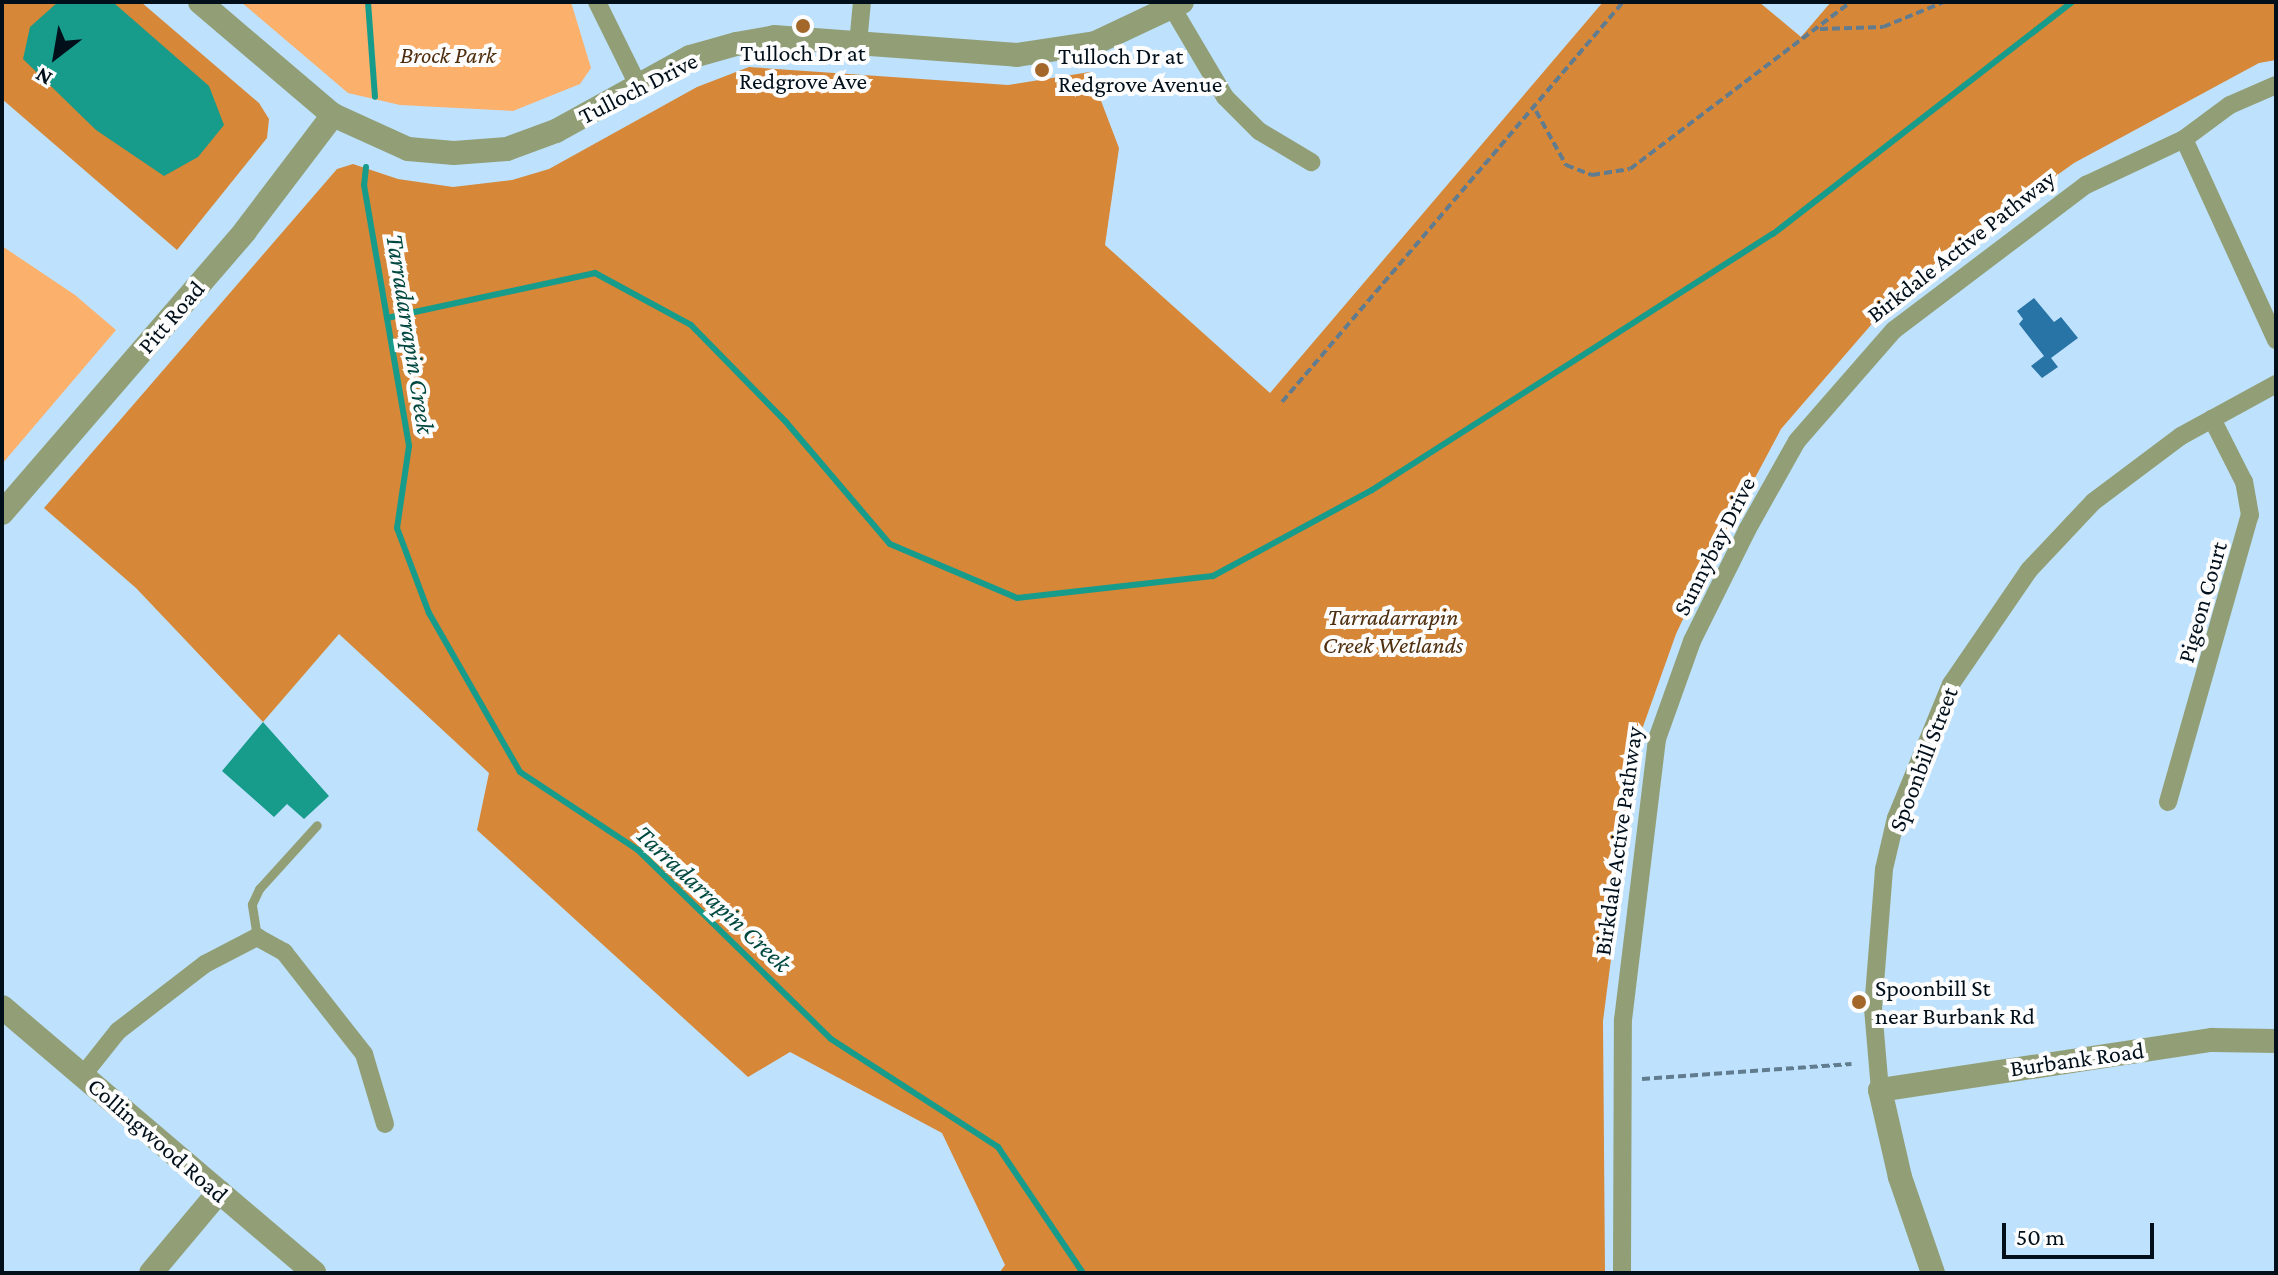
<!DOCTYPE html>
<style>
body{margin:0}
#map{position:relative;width:2278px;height:1275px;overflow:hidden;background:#bee2fe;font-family:"Crimson Pro",serif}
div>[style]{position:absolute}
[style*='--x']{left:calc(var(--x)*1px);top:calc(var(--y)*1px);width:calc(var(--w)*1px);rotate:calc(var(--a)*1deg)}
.green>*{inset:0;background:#fbb06c}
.forest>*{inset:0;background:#d68737}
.water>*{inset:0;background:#179b8b}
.stream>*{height:6px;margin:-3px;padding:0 3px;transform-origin:3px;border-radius:3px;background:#179b8b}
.building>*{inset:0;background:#2974a6}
.path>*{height:4px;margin-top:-2px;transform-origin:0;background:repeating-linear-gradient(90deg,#627c8f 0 8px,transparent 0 12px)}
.service>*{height:9px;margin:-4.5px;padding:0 4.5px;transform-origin:4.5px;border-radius:4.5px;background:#929f76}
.minor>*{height:18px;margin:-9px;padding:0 9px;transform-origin:9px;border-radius:9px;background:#929f76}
.tertiary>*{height:24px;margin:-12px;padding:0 12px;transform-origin:12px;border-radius:12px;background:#929f76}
.dots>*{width:22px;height:22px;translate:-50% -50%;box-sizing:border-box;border:4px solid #fdfdfd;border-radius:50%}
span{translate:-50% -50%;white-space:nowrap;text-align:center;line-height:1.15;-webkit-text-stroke:8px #fdfdfd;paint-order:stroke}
.poi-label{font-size:24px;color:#010f1a}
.left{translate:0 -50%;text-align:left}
.park-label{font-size:24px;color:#4f2e0e;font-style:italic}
.street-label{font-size:24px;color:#010f1a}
.water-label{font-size:26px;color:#00483f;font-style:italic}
.frame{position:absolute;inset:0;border:4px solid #010f1a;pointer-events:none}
.north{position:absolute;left:16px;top:16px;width:80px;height:80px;-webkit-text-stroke:6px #fdfdfd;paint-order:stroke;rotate:211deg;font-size:22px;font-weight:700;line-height:32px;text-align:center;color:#010f1a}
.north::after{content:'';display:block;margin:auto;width:28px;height:36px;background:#010f1a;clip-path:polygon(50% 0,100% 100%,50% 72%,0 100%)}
.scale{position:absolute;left:2002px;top:1223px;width:152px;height:36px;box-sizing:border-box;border:4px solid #010f1a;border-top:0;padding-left:10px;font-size:24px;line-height:28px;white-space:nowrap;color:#010f1a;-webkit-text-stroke:6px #fdfdfd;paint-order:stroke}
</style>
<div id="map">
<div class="green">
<i style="clip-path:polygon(241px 2px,571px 2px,591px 68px,580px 84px,513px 111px,400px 105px,348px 93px)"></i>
<i style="clip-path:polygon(2px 246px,75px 295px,116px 330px,2px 464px)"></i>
</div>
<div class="forest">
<i style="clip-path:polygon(2px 2px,141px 2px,259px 103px,269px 119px,267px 138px,177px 250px,2px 99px)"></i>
<i style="clip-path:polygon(1603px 2px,1759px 2px,1801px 37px,1831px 2px,2276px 2px,2276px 60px,2259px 63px,2074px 163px,1987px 225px,1877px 318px,1781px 429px,1708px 566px,1676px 634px,1640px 735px,1603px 1021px,1605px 1273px,999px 1273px,1005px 1265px,942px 1133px,790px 1052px,748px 1077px,477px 830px,489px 773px,339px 634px,263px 722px,136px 588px,44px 508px,337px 169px,353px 164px,398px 179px,453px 187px,512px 180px,549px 169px,697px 87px,749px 67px,1008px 85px,1090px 72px,1119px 148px,1105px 245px,1270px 393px)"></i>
</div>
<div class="water">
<i style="clip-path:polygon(58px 2px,114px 3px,209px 86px,224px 125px,198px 157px,164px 176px,96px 130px,23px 59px,30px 27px)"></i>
<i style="clip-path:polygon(263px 722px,329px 796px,304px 819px,287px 804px,274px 817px,222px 771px)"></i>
</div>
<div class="stream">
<i style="--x:368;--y:2;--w:95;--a:85.8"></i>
<i style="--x:366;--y:167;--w:18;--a:96"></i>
<i style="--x:364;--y:185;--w:265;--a:80.2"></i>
<i style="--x:409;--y:446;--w:83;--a:98.3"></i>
<i style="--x:397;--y:528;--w:91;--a:69.4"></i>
<i style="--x:429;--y:613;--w:183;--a:60.2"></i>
<i style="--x:520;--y:772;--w:141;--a:33.5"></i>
<i style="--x:638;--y:850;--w:270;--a:44.4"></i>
<i style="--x:831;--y:1039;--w:199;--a:32.9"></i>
<i style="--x:998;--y:1147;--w:152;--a:56"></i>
<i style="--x:387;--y:318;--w:213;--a:-12.2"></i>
<i style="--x:595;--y:273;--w:109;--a:28.4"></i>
<i style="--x:691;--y:325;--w:136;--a:45.6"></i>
<i style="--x:786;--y:422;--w:160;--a:49.6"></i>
<i style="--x:890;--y:544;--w:138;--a:23"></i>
<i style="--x:1017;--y:598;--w:197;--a:-6.4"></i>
<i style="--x:1213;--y:576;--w:181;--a:-28.4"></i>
<i style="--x:1372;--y:490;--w:476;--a:-32.6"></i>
<i style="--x:1773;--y:234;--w:378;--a:-37.8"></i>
</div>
<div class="building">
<i style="clip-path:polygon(2034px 298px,2054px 322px,2061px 317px,2078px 338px,2051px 358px,2058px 367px,2042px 378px,2031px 366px,2044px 356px,2019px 324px,2023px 319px,2017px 311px)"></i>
</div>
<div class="path">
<i style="--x:1820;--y:29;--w:63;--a:-1.8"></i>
<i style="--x:1883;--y:27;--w:66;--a:-22.3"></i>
<i style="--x:1536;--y:111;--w:62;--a:60.9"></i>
<i style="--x:1566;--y:165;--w:28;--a:21"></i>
<i style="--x:1592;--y:175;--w:38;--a:-9"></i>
<i style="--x:1630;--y:169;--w:277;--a:-37.1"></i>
<i style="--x:1282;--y:402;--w:526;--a:-49.55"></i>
<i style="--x:1642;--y:1079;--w:210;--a:-4.1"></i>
</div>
<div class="service">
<i style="--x:257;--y:937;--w:33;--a:-99"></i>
<i style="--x:252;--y:904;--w:17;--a:-65"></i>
<i style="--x:259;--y:889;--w:86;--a:-47.8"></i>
</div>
<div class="minor">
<i style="--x:597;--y:2;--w:90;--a:63.7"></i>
<i style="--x:1173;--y:9;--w:102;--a:59.4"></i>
<i style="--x:1225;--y:97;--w:48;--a:45"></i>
<i style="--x:1259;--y:131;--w:61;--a:30.8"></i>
<i style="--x:858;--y:44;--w:42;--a:-84.6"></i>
<i style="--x:2184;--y:139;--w:221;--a:65.4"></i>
<i style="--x:2168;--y:802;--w:298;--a:-74.1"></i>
<i style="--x:2250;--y:515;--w:34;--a:-100"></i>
<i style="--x:2244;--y:482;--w:71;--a:-116.9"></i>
<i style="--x:83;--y:1075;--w:56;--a:-51.5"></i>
<i style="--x:118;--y:1031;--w:110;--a:-37.6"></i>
<i style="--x:205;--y:964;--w:59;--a:-27.4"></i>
<i style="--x:257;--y:937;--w:31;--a:29"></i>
<i style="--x:284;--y:952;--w:130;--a:51.9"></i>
<i style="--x:364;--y:1054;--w:73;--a:73.3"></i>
<i style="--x:1880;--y:1090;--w:81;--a:-94.9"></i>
<i style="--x:1873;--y:1009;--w:140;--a:-85.5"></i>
<i style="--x:1884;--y:869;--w:52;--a:-76.8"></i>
<i style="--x:1896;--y:818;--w:145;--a:-67.7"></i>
<i style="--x:1951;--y:684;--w:138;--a:-55.6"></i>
<i style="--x:2029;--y:570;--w:93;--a:-46.7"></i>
<i style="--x:2093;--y:502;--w:110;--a:-36.9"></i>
<i style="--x:2181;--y:436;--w:108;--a:-28.7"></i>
<i style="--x:1622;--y:1273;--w:253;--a:-89.8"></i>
<i style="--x:1623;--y:1020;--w:283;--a:-83.1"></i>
<i style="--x:1657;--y:739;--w:104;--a:-70.3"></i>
<i style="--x:1692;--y:641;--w:124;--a:-63.6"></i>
<i style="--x:1747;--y:530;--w:102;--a:-60.7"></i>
<i style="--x:1797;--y:441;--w:147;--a:-48.9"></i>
<i style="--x:1894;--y:330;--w:241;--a:-37.1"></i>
<i style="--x:2086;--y:185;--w:108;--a:-25.1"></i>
<i style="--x:2184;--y:139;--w:57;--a:-36.5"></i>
<i style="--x:2230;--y:105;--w:50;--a:-23.5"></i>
</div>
<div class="tertiary">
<i style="--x:200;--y:2;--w:175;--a:40.4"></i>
<i style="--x:333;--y:115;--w:82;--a:24.4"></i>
<i style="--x:408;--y:149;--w:46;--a:5"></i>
<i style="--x:454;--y:153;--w:53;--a:-4.3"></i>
<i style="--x:507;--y:149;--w:52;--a:-20.2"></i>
<i style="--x:556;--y:131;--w:153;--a:-28.9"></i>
<i style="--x:690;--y:57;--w:48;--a:-15.8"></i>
<i style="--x:736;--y:44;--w:39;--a:-10"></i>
<i style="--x:774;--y:37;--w:244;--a:4.2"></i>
<i style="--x:1017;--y:55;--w:79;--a:-8.7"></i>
<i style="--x:1095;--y:43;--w:96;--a:-25.2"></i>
<i style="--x:2;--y:513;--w:372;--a:-49.2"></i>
<i style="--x:245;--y:231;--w:146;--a:-52.8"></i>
<i style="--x:2;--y:1007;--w:410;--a:40.4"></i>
<i style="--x:151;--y:1273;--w:106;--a:-50"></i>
<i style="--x:1933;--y:1273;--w:102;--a:-109"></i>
<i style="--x:1900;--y:1177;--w:89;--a:-102.9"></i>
<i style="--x:1880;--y:1090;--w:336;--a:-8.6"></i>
<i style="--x:2212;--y:1040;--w:64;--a:0.9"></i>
</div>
<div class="dots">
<i style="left:803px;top:26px;background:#a3672a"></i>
<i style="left:1042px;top:70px;background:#a3672a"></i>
<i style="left:1859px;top:1002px;background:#a3672a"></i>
</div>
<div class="poi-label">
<span style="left:803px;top:67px">Tulloch Dr at<br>Redgrove Ave</span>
<span class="left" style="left:1058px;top:70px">Tulloch Dr at<br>Redgrove Avenue</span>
<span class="left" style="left:1875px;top:1002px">Spoonbill St<br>near Burbank Rd</span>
</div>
<div class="park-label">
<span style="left:448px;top:55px">Brock Park</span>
<span style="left:1393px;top:631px">Tarradarrapin<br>Creek Wetlands</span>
</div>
<div class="street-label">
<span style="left:638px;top:88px;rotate:-27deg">Tulloch Drive</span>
<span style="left:1961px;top:246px;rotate:-38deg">Birkdale Active Pathway</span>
<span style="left:171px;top:317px;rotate:-49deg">Pitt Road</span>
<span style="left:1714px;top:546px;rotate:-63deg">Sunnybay Drive</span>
<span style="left:2202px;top:602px;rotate:-74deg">Pigeon Court</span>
<span style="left:1923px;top:759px;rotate:-69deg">Spoonbill Street</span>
<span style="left:1618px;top:841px;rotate:-82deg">Birkdale Active Pathway</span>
<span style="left:2077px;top:1059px;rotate:-8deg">Burbank Road</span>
<span style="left:158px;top:1140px;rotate:41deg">Collingwood Road</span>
</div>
<div class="water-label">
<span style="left:410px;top:334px;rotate:81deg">Tarradarrapin Creek</span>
<span style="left:713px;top:899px;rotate:43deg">Tarradarrapin Creek</span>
</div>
<div class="frame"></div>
<div class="north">N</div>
<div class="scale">50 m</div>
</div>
